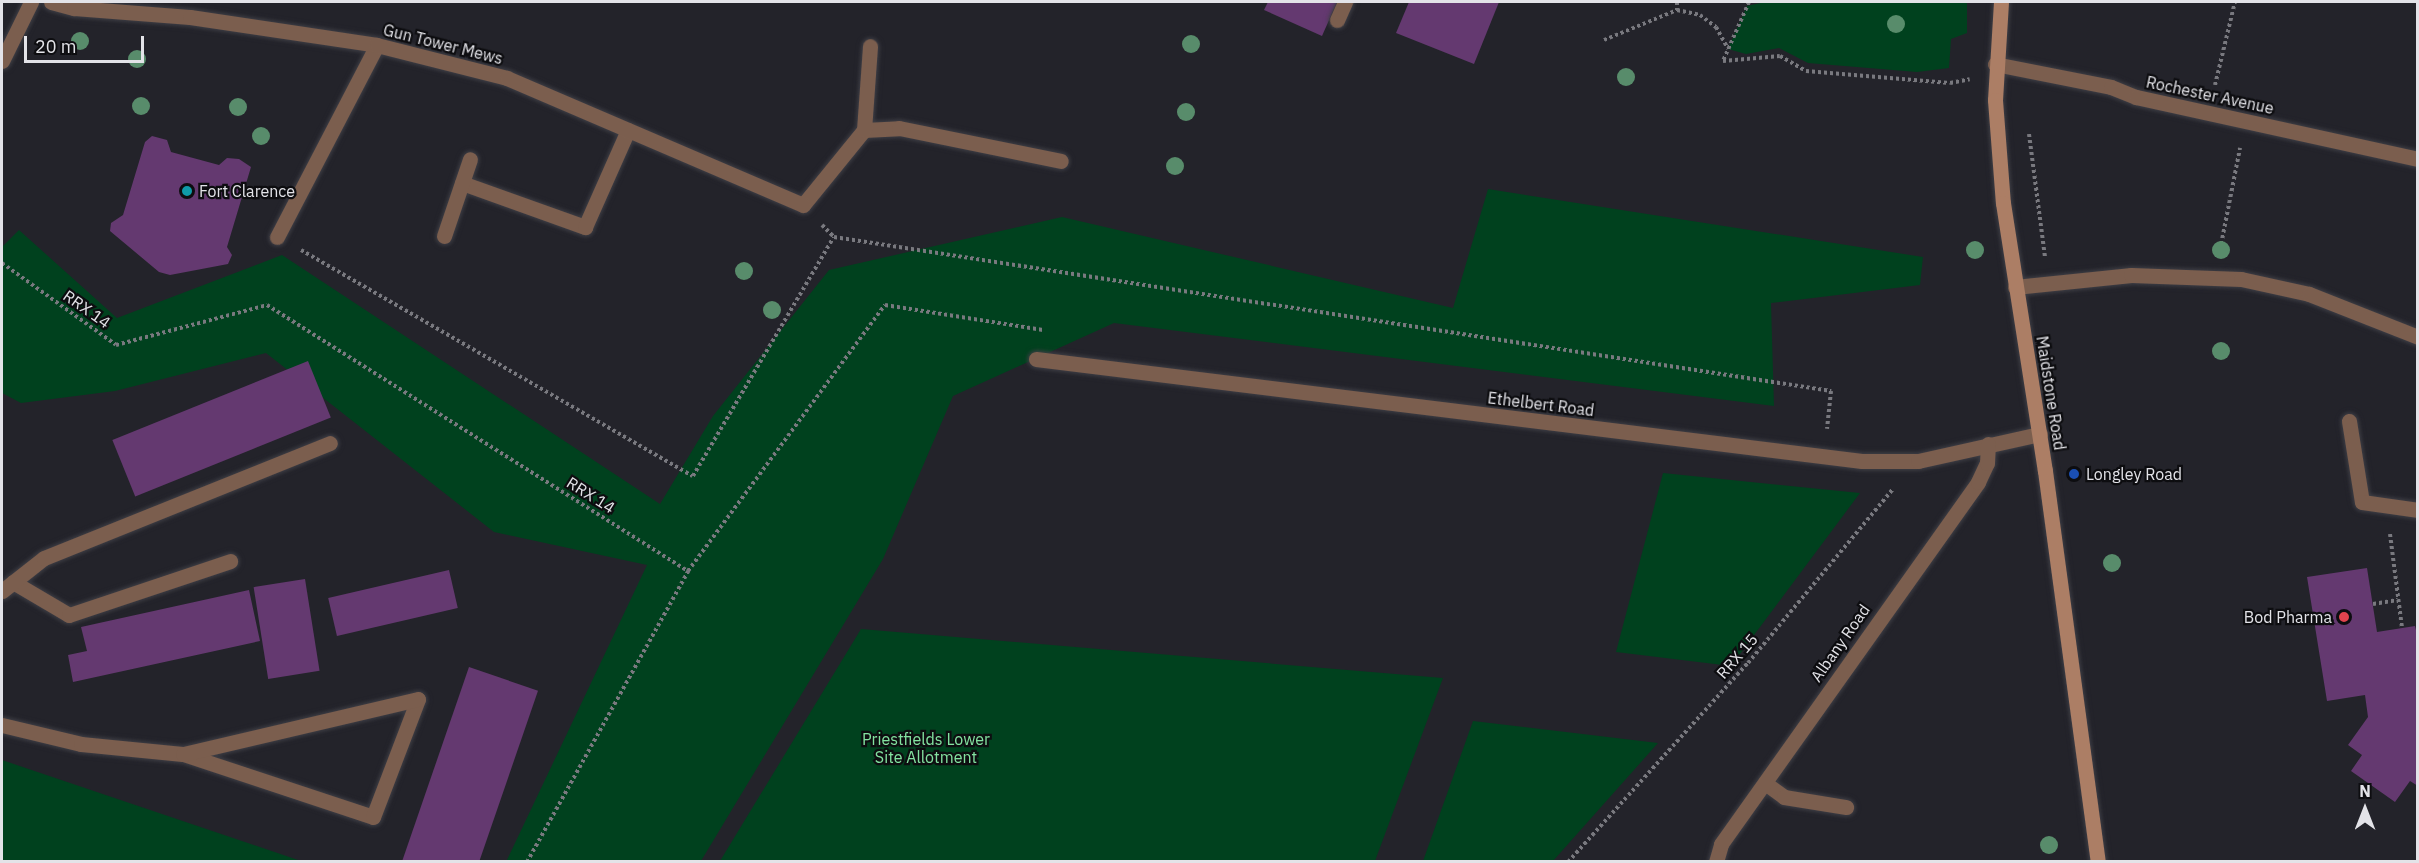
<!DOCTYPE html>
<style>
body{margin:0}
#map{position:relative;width:2419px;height:863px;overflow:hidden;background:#23232a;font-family:"IBM Plex Sans",sans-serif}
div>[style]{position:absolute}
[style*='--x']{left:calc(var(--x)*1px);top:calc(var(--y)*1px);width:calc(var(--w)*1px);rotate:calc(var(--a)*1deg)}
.green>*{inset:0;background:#00411e}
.building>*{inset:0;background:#643970;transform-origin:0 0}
.path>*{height:4px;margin-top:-2px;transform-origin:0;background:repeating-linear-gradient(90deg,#79797f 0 3px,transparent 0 6px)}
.roads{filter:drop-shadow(0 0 2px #3e3e45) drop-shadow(0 0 2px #3e3e45)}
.service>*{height:15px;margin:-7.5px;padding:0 7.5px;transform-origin:7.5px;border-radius:7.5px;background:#7b5e4e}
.minor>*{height:15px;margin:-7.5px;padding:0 7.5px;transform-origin:7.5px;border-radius:7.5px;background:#7b5e4e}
.tertiary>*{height:15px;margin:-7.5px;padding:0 7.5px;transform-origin:7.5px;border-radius:7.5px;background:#7b5e4e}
.secondary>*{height:15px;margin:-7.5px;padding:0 7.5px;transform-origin:7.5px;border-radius:7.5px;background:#ac7e65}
.trees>*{width:18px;height:18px;margin:-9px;border-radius:50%;background:#588c6b}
.dots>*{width:16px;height:16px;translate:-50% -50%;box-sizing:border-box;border:3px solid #0d0d10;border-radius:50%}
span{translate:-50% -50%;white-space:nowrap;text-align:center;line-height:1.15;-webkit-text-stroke:4.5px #0d0d10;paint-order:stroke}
.street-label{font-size:16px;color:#e3e3e8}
.poi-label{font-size:16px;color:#e3e3e8}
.left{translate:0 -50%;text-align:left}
.right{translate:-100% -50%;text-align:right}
.park-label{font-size:16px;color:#83e2a0}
.frame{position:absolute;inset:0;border:3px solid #e3e3e8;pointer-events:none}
.north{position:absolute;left:2335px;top:779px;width:60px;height:60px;-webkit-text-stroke:4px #0d0d10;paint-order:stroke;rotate:0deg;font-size:16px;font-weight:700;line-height:24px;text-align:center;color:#e3e3e8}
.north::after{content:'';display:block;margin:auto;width:21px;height:27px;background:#e3e3e8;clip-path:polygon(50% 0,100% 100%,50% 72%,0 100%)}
.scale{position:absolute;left:24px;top:36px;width:120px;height:27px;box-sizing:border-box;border:3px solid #e3e3e8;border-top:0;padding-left:8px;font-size:18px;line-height:21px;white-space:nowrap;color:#e3e3e8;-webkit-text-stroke:4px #0d0d10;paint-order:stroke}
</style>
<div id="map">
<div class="green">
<i style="clip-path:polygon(1765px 2px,1967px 2px,1967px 33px,1951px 39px,1949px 68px,1917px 72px,1808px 63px,1779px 48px,1746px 54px,1728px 49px,1747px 6px)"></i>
<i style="clip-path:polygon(1488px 189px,1923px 257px,1920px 285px,1771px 303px,1774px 406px,1114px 323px,953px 396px,883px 559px,701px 861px,506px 862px,647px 565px,494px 532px,266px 353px,115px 391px,21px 403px,2px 393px,2px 247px,19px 230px,117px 318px,282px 255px,660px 504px,713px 416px,829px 270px,1062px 217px,1453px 308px)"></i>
<i style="clip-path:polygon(1663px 473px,1860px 493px,1731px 666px,1616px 652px)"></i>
<i style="clip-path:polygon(861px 629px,1443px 678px,1375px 861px,720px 861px)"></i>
<i style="clip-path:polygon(1473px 721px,1658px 743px,1553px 861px,1423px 861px)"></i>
<i style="clip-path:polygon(2px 760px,301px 861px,2px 861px)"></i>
</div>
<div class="building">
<i style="clip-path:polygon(1268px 2px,1337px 2px,1322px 36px,1264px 10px)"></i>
<i style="clip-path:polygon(1409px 2px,1499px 2px,1474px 64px,1396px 33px)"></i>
<i style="clip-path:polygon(152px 136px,167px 140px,171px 152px,219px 165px,227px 158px,239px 159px,251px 167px,227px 247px,232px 255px,228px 264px,170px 275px,159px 272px,110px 231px,111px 223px,123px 215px,145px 142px)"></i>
<i style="left:308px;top:361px;width:61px;height:211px;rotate:68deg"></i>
<i style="clip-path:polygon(2367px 568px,2377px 632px,2415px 626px,2418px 638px,2418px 786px,2410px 781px,2395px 802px,2351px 771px,2362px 755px,2348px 745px,2368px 717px,2365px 695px,2327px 701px,2307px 577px)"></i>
<i style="left:449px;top:570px;width:39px;height:124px;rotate:77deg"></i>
<i style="left:305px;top:579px;width:93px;height:52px;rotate:81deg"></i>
<i style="clip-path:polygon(249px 590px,260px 641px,73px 682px,68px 655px,87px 651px,81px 627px)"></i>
<i style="left:469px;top:667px;width:73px;height:207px;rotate:19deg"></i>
</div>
<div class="path">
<i style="--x:1677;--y:2;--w:8;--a:90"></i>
<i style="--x:1677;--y:10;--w:24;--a:12"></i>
<i style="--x:1700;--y:15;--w:20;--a:37"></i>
<i style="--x:1716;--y:27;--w:25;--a:61"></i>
<i style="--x:1749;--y:2;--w:64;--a:113.8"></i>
<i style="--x:1723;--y:61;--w:57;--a:-5"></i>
<i style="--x:1780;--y:56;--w:30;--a:30"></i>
<i style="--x:1806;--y:71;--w:144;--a:4.8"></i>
<i style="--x:1950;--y:83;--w:20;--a:-11"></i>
<i style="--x:1604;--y:40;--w:79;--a:-22.3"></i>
<i style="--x:2215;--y:85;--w:85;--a:-76.5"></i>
<i style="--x:2029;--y:134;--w:124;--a:82.6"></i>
<i style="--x:822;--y:225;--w:17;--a:45"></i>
<i style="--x:301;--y:250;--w:452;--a:30"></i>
<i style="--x:693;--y:476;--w:277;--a:-59.5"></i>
<i style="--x:834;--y:237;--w:1009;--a:8.78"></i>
<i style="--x:1831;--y:391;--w:38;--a:96"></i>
<i style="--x:2220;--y:250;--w:104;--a:-78.9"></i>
<i style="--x:2;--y:263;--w:140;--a:35.7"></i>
<i style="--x:116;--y:345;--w:156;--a:-14.8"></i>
<i style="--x:267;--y:305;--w:498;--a:32.3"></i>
<i style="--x:688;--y:571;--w:331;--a:-53.5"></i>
<i style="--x:885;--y:305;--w:160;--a:9"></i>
<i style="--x:2390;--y:534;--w:95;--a:82.7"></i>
<i style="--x:2373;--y:604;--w:25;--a:-9"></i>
<i style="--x:527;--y:862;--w:333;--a:-61"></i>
<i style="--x:1568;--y:862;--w:268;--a:-47.9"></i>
<i style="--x:1748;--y:663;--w:226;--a:-50.2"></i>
</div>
<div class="roads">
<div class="service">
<i style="--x:864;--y:130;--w:35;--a:-3"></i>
<i style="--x:899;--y:128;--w:165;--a:11.5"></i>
<i style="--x:462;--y:183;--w:131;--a:19.7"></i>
<i style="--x:585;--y:227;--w:106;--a:-66.1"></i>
<i style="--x:803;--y:205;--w:97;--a:-50.9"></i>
<i style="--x:864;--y:130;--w:84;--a:-85.9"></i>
<i style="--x:444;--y:236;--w:81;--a:-71.3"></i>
<i style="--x:277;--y:237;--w:216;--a:-62.5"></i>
<i style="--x:2349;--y:421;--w:82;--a:80.9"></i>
<i style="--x:2362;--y:502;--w:57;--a:8.1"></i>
<i style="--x:13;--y:582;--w:65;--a:30.5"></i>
<i style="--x:69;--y:615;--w:170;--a:-18.5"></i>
<i style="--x:2;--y:591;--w:53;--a:-38.2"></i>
<i style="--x:44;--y:558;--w:308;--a:-21.9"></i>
<i style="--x:2;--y:725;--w:81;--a:13.5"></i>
<i style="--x:81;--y:744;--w:102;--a:5.6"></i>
<i style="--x:183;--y:754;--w:200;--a:18.3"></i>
<i style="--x:373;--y:817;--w:126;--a:-69.1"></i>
<i style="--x:418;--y:699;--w:241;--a:166.8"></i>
<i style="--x:1765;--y:783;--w:24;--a:36"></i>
<i style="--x:1784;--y:797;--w:63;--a:9.2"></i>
</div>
<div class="minor">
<i style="--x:51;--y:2;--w:24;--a:15"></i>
<i style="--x:74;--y:8;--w:116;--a:4.4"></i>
<i style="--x:190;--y:17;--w:189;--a:8.5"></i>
<i style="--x:377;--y:45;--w:134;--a:14.2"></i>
<i style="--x:507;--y:78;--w:322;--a:23.2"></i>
<i style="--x:1337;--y:20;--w:20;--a:-66"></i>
<i style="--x:1995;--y:64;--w:118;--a:11.2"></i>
<i style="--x:2111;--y:87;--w:27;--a:22"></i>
<i style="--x:2136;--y:97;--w:289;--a:12.4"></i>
<i style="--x:2015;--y:287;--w:117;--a:-5.9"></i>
<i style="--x:2131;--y:275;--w:110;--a:2.1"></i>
<i style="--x:2241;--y:279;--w:70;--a:12.4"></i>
<i style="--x:2309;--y:294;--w:117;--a:21.5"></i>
<i style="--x:1036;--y:359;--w:832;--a:7.04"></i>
<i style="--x:1862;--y:461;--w:56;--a:0"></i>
<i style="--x:1918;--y:461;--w:125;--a:-12.5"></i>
<i style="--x:1716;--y:862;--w:19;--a:-74"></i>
<i style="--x:1721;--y:844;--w:444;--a:-54.6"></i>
<i style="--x:1978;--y:482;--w:21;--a:-65"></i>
<i style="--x:1987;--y:463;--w:19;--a:-87"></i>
</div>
<div class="tertiary">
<i style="--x:2;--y:61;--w:66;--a:-63.8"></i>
</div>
<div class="secondary">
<i style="--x:2001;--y:2;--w:98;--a:93.5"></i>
<i style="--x:1995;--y:100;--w:103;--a:85.6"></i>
<i style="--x:2003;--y:203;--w:271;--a:81.1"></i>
<i style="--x:2045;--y:471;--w:395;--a:82.3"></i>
</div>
</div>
<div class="trees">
<i style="left:1896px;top:24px"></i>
<i style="left:80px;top:41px"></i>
<i style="left:1191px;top:44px"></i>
<i style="left:137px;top:59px"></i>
<i style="left:1626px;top:77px"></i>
<i style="left:141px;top:106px"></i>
<i style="left:238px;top:107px"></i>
<i style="left:1186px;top:112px"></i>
<i style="left:261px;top:136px"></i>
<i style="left:1175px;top:166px"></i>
<i style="left:1975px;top:250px"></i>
<i style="left:2221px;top:250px"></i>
<i style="left:744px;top:271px"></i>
<i style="left:772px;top:310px"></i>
<i style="left:2221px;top:351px"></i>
<i style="left:2112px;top:563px"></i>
<i style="left:2049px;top:845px"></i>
</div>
<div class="dots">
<i style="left:187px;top:191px;background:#0f9aa8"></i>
<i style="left:2074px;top:474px;background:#1a4fb4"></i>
<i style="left:2344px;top:617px;background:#e0444e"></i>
</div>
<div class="street-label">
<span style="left:443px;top:44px;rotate:14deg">Gun Tower Mews</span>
<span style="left:2210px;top:95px;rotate:12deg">Rochester Avenue</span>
<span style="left:87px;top:309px;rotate:35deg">RRX 14</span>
<span style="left:2051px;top:393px;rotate:81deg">Maidstone Road</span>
<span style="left:1541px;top:404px;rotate:7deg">Ethelbert Road</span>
<span style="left:591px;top:495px;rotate:32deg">RRX 14</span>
<span style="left:1840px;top:643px;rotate:-55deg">Albany Road</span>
<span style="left:1737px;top:656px;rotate:-49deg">RRX 15</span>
</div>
<div class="poi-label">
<span class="left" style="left:199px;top:191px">Fort Clarence</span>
<span class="left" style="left:2086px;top:474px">Longley Road</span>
<span class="right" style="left:2332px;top:617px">Bod Pharma</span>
</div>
<div class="park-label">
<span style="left:926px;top:748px">Priestfields Lower<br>Site Allotment</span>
</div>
<div class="frame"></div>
<div class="north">N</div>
<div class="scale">20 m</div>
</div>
